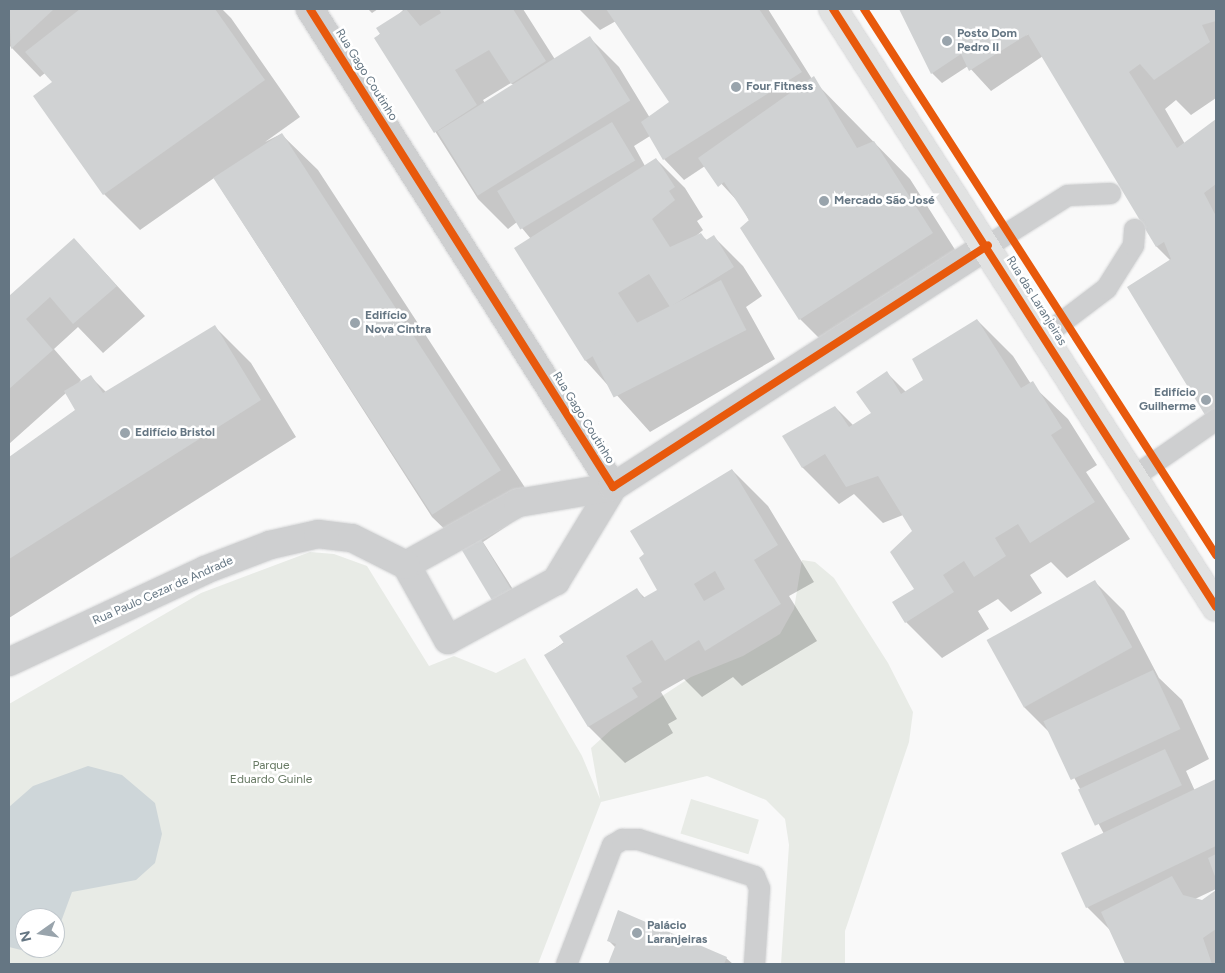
<!DOCTYPE html>
<meta charset="utf-8">
<style>
body{margin:0}
#map{position:relative;width:1225px;height:973px;overflow:hidden;background:#f9f9f9;font-family:Figtree,sans-serif}
div>[style]{position:absolute}
[style*='--x']{left:calc(var(--x)*1px);top:calc(var(--y)*1px);width:calc(var(--w)*1px);rotate:calc(var(--a)*1deg)}
.green>*{inset:0;background:#e8ebe6;transform-origin:0 0}
.water>*{inset:0;background:#ced6d9}
.shadow>*{inset:0;background:#0003}
.building>*{inset:0;background:#d0d2d3;transform-origin:0 0}
.roads{filter:drop-shadow(0 0 1px #d5d6d7) drop-shadow(0 0 1px #d5d6d7)}
.service>*{height:21px;margin:-10.5px;padding:0 10.5px;transform-origin:10.5px;border-radius:10.5px;background:#cecfd0}
.minor>*{height:28px;margin:-14px;padding:0 14px;transform-origin:14px;border-radius:14px;background:#cecfd0}
.secondary>*{height:28px;margin:-14px;padding:0 14px;transform-origin:14px;border-radius:14px;background:#e1e2e2}
.cycleway>*{height:8px;margin:-4px;padding:0 4px;transform-origin:4px;border-radius:4px;background:#e8590c}
.dots>*{width:14px;height:14px;translate:-50% -50%;box-sizing:border-box;border:2px solid #fff;border-radius:50%}
span{translate:-50% -50%;white-space:nowrap;text-align:center;line-height:1.15;-webkit-text-stroke:5px #fff;paint-order:stroke}
.poi-label{font-size:12px;color:#657683;font-weight:700}
.left{translate:0 -50%;text-align:left}
.right{translate:-100% -50%;text-align:right}
.street-label{font-size:12px;color:#657683}
.park-label{font-size:12px;color:#687a64}
.frame{position:absolute;inset:0;border:10px solid #657683;pointer-events:none}
.north{position:absolute;left:15px;top:908px;width:50px;height:50px;box-sizing:border-box;background:#fff;border:1px solid #c1c8cd;border-radius:50%;rotate:257deg;font-size:14px;font-weight:700;line-height:20px;text-align:center;color:#657683}
.north::after{content:'';display:block;margin:auto;width:18px;height:22px;background:#99a4ac;clip-path:polygon(50% 0,100% 100%,50% 72%,0 100%)}
</style>
<div id="map">
<div class="green">
<i style="clip-path:polygon(evenodd,310px 552px,334px 554px,367px 566px,429px 666px,454px 656px,496px 673px,525px 658px,582px 756px,600px 799px,591px 748px,612px 729px,691px 677px,743px 656px,780px 634px,794px 609px,802px 560px,815px 562px,834px 578px,888px 663px,913px 712px,909px 742px,845px 931px,845px 964px,781px 964px,789px 845px,785px 819px,766px 800px,707px 776px,601px 802px,538px 964px,9px 964px,9px 704px,201px 593px,310px 552px,25px 918px,55px 918px,55px 948px,25px 948px,25px 918px)"></i>
<i style="left:691px;top:799px;width:71px;height:36px;rotate:17deg"></i>
</div>
<div class="water">
<i style="clip-path:polygon(88px 766px,122px 775px,155px 803px,162px 834px,155px 863px,136px 880px,72px 892px,55px 938px,55px 918px,25px 918px,25px 948px,43px 948px,33px 953px,9px 947px,9px 807px,33px 786px)"></i>
</div>
<div class="shadow">
<i style="clip-path:polygon(9px 9px,222px 9px,231px 18px,300px 117px,265px 142px,281px 134px,318px 170px,537px 506px,483px 542px,523px 605px,432px 517px,214px 178px,140px 230px,104px 194px,54px 83px,45px 73px,40px 77px,9px 45px)"></i>
<i style="clip-path:polygon(368px 9px,378px 9px,372px 13px)"></i>
<i style="clip-path:polygon(evenodd,404px 9px,523px 9px,556px 61px,590px 38px,619px 67px,650px 118px,672px 103px,616px 21px,600px 30px,579px 9px,768px 9px,812px 79px,910px 179px,968px 270px,836px 355px,800px 319px,741px 205px,705px 166px,684px 180px,664px 159px,650px 136px,634px 146px,645px 166px,656px 159px,685px 188px,703px 217px,697px 221px,703px 230px,695px 237px,701px 235px,708px 241px,714px 237px,743px 266px,762px 296px,746px 307px,775px 359px,650px 432px,586px 361px,516px 249px,531px 239px,517px 222px,508px 229px,478px 199px,376px 38px,404px 9px,511px 83px,516px 87px,487px 106px,483px 100px,511px 83px,404px 9px,672px 307px,675px 310px,649px 327px,647px 323px,672px 307px)"></i>
<i style="clip-path:polygon(901px 9px,1061px 9px,1024px 37px,1065px 9px,1216px 9px,1216px 98px,1191px 115px,1176px 100px,1165px 109px,1185px 144px,1216px 120px,1216px 431px,1171px 261px,1157px 247px,1043px 56px,991px 91px,968px 66px,942px 83px,932px 73px)"></i>
<i style="clip-path:polygon(74px 239px,145px 316px,103px 353px,78px 327px,54px 349px,81px 380px,78px 384px,91px 377px,106px 392px,215px 327px,251px 363px,296px 437px,9px 618px,9px 458px,76px 410px,66px 393px,9px 444px,9px 298px)"></i>
<i style="clip-path:polygon(977px 320px,1013px 356px,1031px 384px,1068px 419px,1097px 465px,1086px 472px,1130px 539px,1067px 578px,1051px 562px,1030px 575px,1042px 593px,1011px 612px,998px 599px,978px 611px,989px 629px,942px 658px,906px 622px,915px 589px,913px 531px,903px 515px,883px 523px,854px 494px,839px 504px,803px 468px,784px 437px,835px 407px,854px 426px,873px 413px,887px 373px,906px 392px,924px 380px)"></i>
<i style="clip-path:polygon(732px 470px,768px 506px,814px 582px,789px 596px,817px 641px,742px 686px,733px 677px,702px 697px,684px 679px,661px 692px,677px 719px,668px 724px,673px 733px,625px 763px,589px 727px,546px 655px,637px 590px,645px 598px,659px 590px)"></i>
<i style="clip-path:polygon(1095px 582px,1124px 611px,1159px 678px,1182px 700px,1209px 759px,1186px 771px,1195px 791px,1216px 781px,1216px 889px,1195px 899px,1203px 901px,1216px 892px,1216px 964px,1126px 964px,1111px 931px,1087px 907px,1104px 834px,1051px 734px,1024px 707px)"></i>
<i style="clip-path:polygon(608px 940px,726px 958px,733px 964px,609px 964px,616px 948px)"></i>
</div>
<div class="building">
<i style="clip-path:polygon(9px 9px,54px 9px,11px 49px)"></i>
<i style="clip-path:polygon(80px 9px,215px 9px,265px 80px,103px 195px,33px 96px,52px 82px,25px 52px)"></i>
<i style="clip-path:polygon(406px 9px,420px 26px,441px 13px,439px 9px,513px 9px,546px 61px,511px 84px,489px 50px,455px 70px,477px 105px,434px 133px,374px 38px,380px 34px,376px 28px)"></i>
<i style="clip-path:polygon(606px 9px,759px 9px,802px 72px,663px 160px,641px 122px,669px 102px)"></i>
<i style="clip-path:polygon(899px 9px,1216px 9px,1216px 21px,1202px 25px,1210px 42px,1154px 80px,1140px 64px,1129px 72px,1177px 148px,1216px 119px,1216px 184px,1204px 193px,1216px 216px,1216px 433px,1127px 287px,1171px 259px,1164px 242px,1156px 247px,1028px 34px,969px 71px,961px 54px,931px 74px)"></i>
<i style="left:590px;top:36px;width:76px;height:180px;rotate:58deg"></i>
<i style="clip-path:polygon(814px 76px,857px 148px,874px 141px,933px 233px,799px 320px,740px 228px,749px 220px,724px 182px,718px 187px,698px 158px)"></i>
<i style="left:612px;top:122px;width:45px;height:134px;rotate:59deg"></i>
<i style="left:282px;top:133px;width:402px;height:82px;rotate:57deg"></i>
<i style="clip-path:polygon(656px 158px,675px 187px,669px 191px,675px 200px,652px 219px,670px 247px,701px 233px,706px 240px,714px 235px,734px 267px,670px 307px,649px 274px,618px 293px,640px 327px,585px 361px,514px 248px)"></i>
<i style="clip-path:polygon(74px 238px,117px 286px,73px 324px,50px 297px,26px 319px,53px 350px,9px 389px,9px 296px)"></i>
<i style="left:721px;top:280px;width:56px;height:149px;rotate:63deg"></i>
<i style="clip-path:polygon(977px 319px,1021px 388px,1033px 381px,1062px 428px,1051px 435px,1095px 502px,1030px 543px,1018px 524px,995px 538px,1006px 556px,974px 577px,964px 561px,943px 575px,954px 592px,905px 623px,892px 602px,914px 589px,890px 552px,912px 531px,878px 476px,846px 487px,825px 454px,802px 468px,782px 436px,835px 406px,849px 427px,871px 413px,856px 392px,887px 371px,901px 394px,923px 380px,912px 359px)"></i>
<i style="clip-path:polygon(215px 325px,261px 400px,9px 559px,9px 457px,75px 410px,64px 391px,91px 375px,103px 393px)"></i>
<i style="clip-path:polygon(evenodd,732px 469px,778px 545px,754px 560px,781px 604px,705px 651px,699px 640px,665px 661px,652px 640px,626px 656px,642px 682px,632px 688px,638px 697px,588px 727px,544px 655px,564px 643px,559px 636px,637px 588px,643px 598px,657px 590px,639px 558px,644px 554px,630px 531px,732px 469px,715px 571px,725px 589px,704px 601px,694px 584px,715px 571px)"></i>
<i style="left:479px;top:536px;width:69px;height:22px;rotate:59deg"></i>
<i style="left:1095px;top:580px;width:77px;height:124px;rotate:61deg"></i>
<i style="left:1153px;top:670px;width:65px;height:121px;rotate:65deg"></i>
<i style="left:1165px;top:749px;width:40px;height:96px;rotate:65deg"></i>
<i style="clip-path:polygon(1216px 779px,1216px 846px,1086px 908px,1061px 853px)"></i>
<i style="clip-path:polygon(1216px 854px,1216px 879px,1208px 858px)"></i>
<i style="clip-path:polygon(1172px 876px,1183px 895px,1202px 900px,1216px 890px,1216px 929px,1203px 938px,1212px 964px,1125px 964px,1101px 912px)"></i>
<i style="clip-path:polygon(618px 910px,727px 957px,724px 964px,608px 964px,616px 944px,607px 941px)"></i>
</div>
<div class="roads">
<div class="service">
<i style="--x:988;--y:245;--w:93;--a:-32.3"></i>
<i style="--x:1067;--y:195;--w:43;--a:-2.7"></i>
<i style="--x:1044;--y:335;--w:78;--a:-37.2"></i>
<i style="--x:1106;--y:288;--w:51;--a:-57.9"></i>
<i style="--x:1133;--y:245;--w:16;--a:-86"></i>
<i style="--x:1134;--y:476;--w:100;--a:-34.8"></i>
<i style="--x:566;--y:964;--w:128;--a:-68.9"></i>
<i style="--x:612;--y:845;--w:12;--a:-31"></i>
<i style="--x:622;--y:839;--w:16;--a:0"></i>
<i style="--x:638;--y:839;--w:122;--a:17.7"></i>
<i style="--x:754;--y:876;--w:13;--a:67"></i>
<i style="--x:759;--y:888;--w:76;--a:93.8"></i>
</div>
<div class="minor">
<i style="--x:310;--y:9;--w:566;--a:57.63"></i>
<i style="--x:613;--y:487;--w:110;--a:121.2"></i>
<i style="--x:556;--y:581;--w:123;--a:151.4"></i>
<i style="--x:448;--y:640;--w:86;--a:-119.2"></i>
<i style="--x:406;--y:565;--w:128;--a:-29"></i>
<i style="--x:518;--y:503;--w:96;--a:-9.6"></i>
<i style="--x:613;--y:487;--w:446;--a:-32.8"></i>
<i style="--x:9;--y:662;--w:217;--a:-25.1"></i>
<i style="--x:205;--y:570;--w:70;--a:-21"></i>
<i style="--x:270;--y:545;--w:49;--a:-12.9"></i>
<i style="--x:318;--y:534;--w:34;--a:7"></i>
<i style="--x:352;--y:538;--w:60;--a:26.6"></i>
</div>
<div class="secondary">
<i style="--x:833;--y:9;--w:710;--a:57.36"></i>
</div>
</div>
<div class="cycleway">
<i style="--x:310;--y:9;--w:566;--a:57.63"></i>
<i style="--x:613;--y:487;--w:446;--a:-32.8"></i>
<i style="--x:833;--y:9;--w:710;--a:57.36"></i>
<i style="--x:864;--y:9;--w:650;--a:57.19"></i>
</div>
<div class="dots">
<i style="left:947px;top:41px;background:#99a4ac"></i>
<i style="left:736px;top:87px;background:#99a4ac"></i>
<i style="left:824px;top:201px;background:#99a4ac"></i>
<i style="left:355px;top:323px;background:#99a4ac"></i>
<i style="left:1206px;top:400px;background:#99a4ac"></i>
<i style="left:125px;top:433px;background:#99a4ac"></i>
<i style="left:637px;top:933px;background:#99a4ac"></i>
</div>
<div class="poi-label">
<span class="left" style="left:957px;top:41px">Posto Dom<br>Pedro II</span>
<span class="left" style="left:746px;top:87px">Four Fitness</span>
<span class="left" style="left:834px;top:201px">Mercado São José</span>
<span class="left" style="left:365px;top:323px">Edifício<br>Nova Cintra</span>
<span class="right" style="left:1196px;top:400px">Edifício<br>Guilherme</span>
<span class="left" style="left:135px;top:433px">Edifício Bristol</span>
<span class="left" style="left:647px;top:933px">Palácio<br>Laranjeiras</span>
</div>
<div class="street-label">
<span style="left:366px;top:75px;rotate:58deg">Rua Gago Coutinho</span>
<span style="left:1036px;top:301px;rotate:58deg">Rua das Laranjeiras</span>
<span style="left:583px;top:418px;rotate:58deg">Rua Gago Coutinho</span>
<span style="left:163px;top:591px;rotate:-24deg">Rua Paulo Cezar de Andrade</span>
</div>
<div class="park-label">
<span style="left:271px;top:773px">Parque<br>Eduardo Guinle</span>
</div>
<div class="frame"></div>
<div class="north">N</div>
</div>
